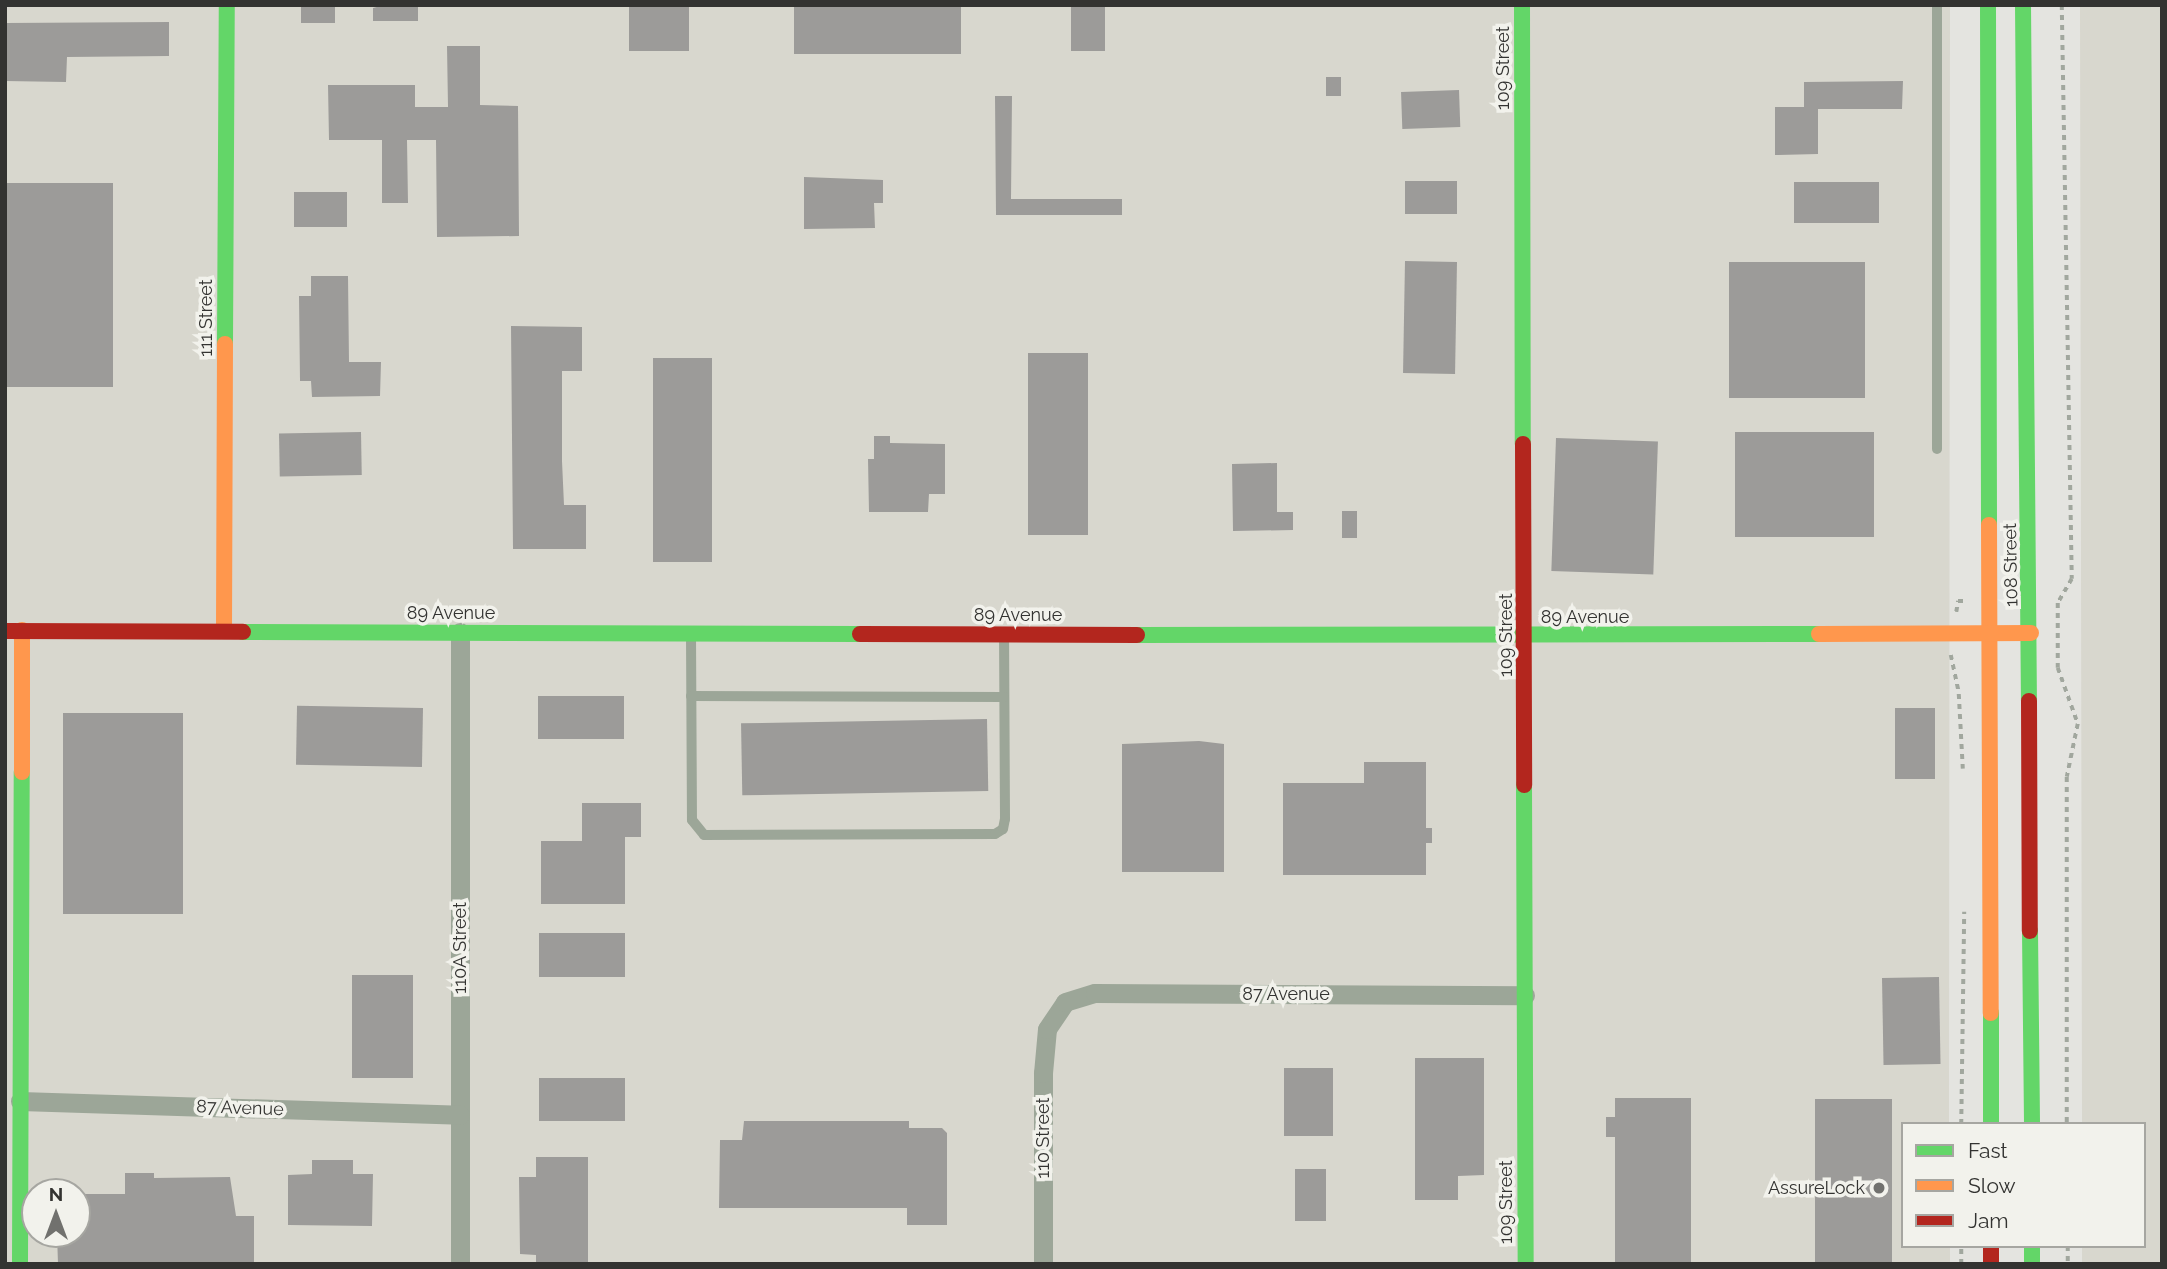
<!DOCTYPE html>
<style>
body{margin:0}
#map{position:relative;width:2167px;height:1269px;overflow:hidden;background:#e4e4e0;font-family:Raleway,sans-serif}
div>[style]{position:absolute}
[style*='--x']{left:calc(var(--x)*1px);top:calc(var(--y)*1px);width:calc(var(--w)*1px);rotate:calc(var(--a)*1deg)}
.built>*{inset:0;background:#d8d7ce}
.building>*{inset:0;background:#9c9b99;transform-origin:0 0}
.path>*{height:3.5px;margin-top:-1.75px;transform-origin:0;background:repeating-linear-gradient(90deg,#a1a79e 0 5px,transparent 0 10px)}
.lane>*{height:10px;margin:-5px;padding:0 5px;transform-origin:5px;border-radius:5px;background:#9ca698}
.street>*{height:19px;margin:-9.5px;padding:0 9.5px;transform-origin:9.5px;border-radius:9.5px;background:#9ca698}
.fast>*{height:16px;margin:-8px;padding:0 8px;transform-origin:8px;border-radius:8px;background:#63d668}
.slow>*{height:16px;margin:-8px;padding:0 8px;transform-origin:8px;border-radius:8px;background:#ff974d}
.jam>*{height:16px;margin:-8px;padding:0 8px;transform-origin:8px;border-radius:8px;background:#b3261e}
.dots>*{width:19px;height:19px;translate:-50% -50%;box-sizing:border-box;border:4px solid #f2f2ec;border-radius:50%}
span{translate:-50% -50%;white-space:nowrap;text-align:center;line-height:1.15;-webkit-text-stroke:7px #f2f2ec;paint-order:stroke}
.street-label{font-size:18px;color:#333331}
.poi-label{font-size:18px;color:#333331}
.right{translate:-100% -50%;text-align:right}
.frame{position:absolute;inset:0;border:7px solid #333331;pointer-events:none}
.legend{position:absolute;left:1901px;top:1122px;width:245px;height:126px;box-sizing:border-box;background:#f2f2ec;border:2px solid #a6a6a1;margin:0;padding:9px 12px;list-style:none;font-size:21px;color:#333331}
.legend li{display:flex;align-items:center;gap:14px;height:35px}
.legend b{width:35px;border:2px solid #a6a6a1}
.north{position:absolute;left:21px;top:1178px;width:70px;height:70px;box-sizing:border-box;background:#f2f2ec;border:2px solid #a6a6a1;border-radius:50%;rotate:0deg;font-size:19px;font-weight:700;line-height:28px;text-align:center;color:#333331}
.north::after{content:'';display:block;margin:auto;width:24px;height:32px;background:#71716e;clip-path:polygon(50% 0,100% 100%,50% 72%,0 100%)}
</style>
<div id="map">
<div class="built">
<i style="clip-path:polygon(evenodd,5px 5px,1950px 5px,1949px 1124px,1903px 1124px,1903px 1246px,1950px 1246px,1950px 1264px,5px 1264px,5px 5px,35px 1192px,77px 1192px,77px 1234px,35px 1234px,35px 1192px)"></i>
<i style="clip-path:polygon(2080px 5px,2162px 5px,2162px 1264px,2082px 1264px,2082px 1246px,2144px 1246px,2144px 1124px,2082px 1124px)"></i>
</div>
<div class="building">
<i style="left:301px;top:5px;width:34px;height:18px"></i>
<i style="clip-path:polygon(384px 5px,418px 5px,418px 21px,373px 21px,373px 8px)"></i>
<i style="left:629px;top:5px;width:60px;height:46px"></i>
<i style="left:794px;top:5px;width:167px;height:49px"></i>
<i style="left:1071px;top:5px;width:34px;height:46px"></i>
<i style="clip-path:polygon(169px 22px,169px 56px,67px 57px,66px 82px,5px 81px,5px 23px)"></i>
<i style="clip-path:polygon(447px 46px,480px 46px,480px 105px,518px 106px,519px 236px,437px 237px,436px 140px,407px 140px,408px 203px,382px 203px,382px 140px,329px 140px,328px 85px,415px 85px,415px 107px,448px 107px)"></i>
<i style="left:1326px;top:77px;width:15px;height:19px"></i>
<i style="clip-path:polygon(1903px 81px,1902px 109px,1818px 109px,1818px 154px,1775px 155px,1775px 107px,1804px 107px,1804px 82px)"></i>
<i style="left:1459px;top:90px;width:37px;height:58px;rotate:88deg"></i>
<i style="clip-path:polygon(995px 96px,1012px 96px,1011px 199px,1122px 199px,1122px 215px,996px 215px)"></i>
<i style="clip-path:polygon(804px 177px,883px 180px,883px 203px,874px 203px,875px 228px,804px 229px)"></i>
<i style="left:1405px;top:181px;width:52px;height:33px"></i>
<i style="left:1794px;top:182px;width:85px;height:41px"></i>
<i style="left:5px;top:183px;width:108px;height:204px"></i>
<i style="left:294px;top:192px;width:53px;height:35px"></i>
<i style="left:1405px;top:261px;width:52px;height:112px;rotate:1deg"></i>
<i style="left:1729px;top:262px;width:136px;height:136px"></i>
<i style="clip-path:polygon(311px 276px,348px 276px,349px 362px,381px 362px,380px 396px,312px 397px,311px 381px,300px 381px,299px 296px,311px 296px)"></i>
<i style="clip-path:polygon(511px 326px,582px 327px,582px 371px,562px 371px,562px 461px,564px 505px,586px 505px,586px 549px,513px 549px)"></i>
<i style="left:1028px;top:353px;width:60px;height:182px"></i>
<i style="left:653px;top:358px;width:59px;height:204px"></i>
<i style="left:361px;top:432px;width:43px;height:82px;rotate:89deg"></i>
<i style="left:1874px;top:432px;width:105px;height:139px;rotate:90deg"></i>
<i style="clip-path:polygon(874px 436px,890px 436px,890px 443px,945px 444px,945px 494px,929px 494px,928px 512px,869px 512px,868px 459px,874px 459px)"></i>
<i style="left:1556px;top:438px;width:102px;height:133px;rotate:2deg"></i>
<i style="clip-path:polygon(1277px 463px,1277px 512px,1293px 512px,1293px 530px,1233px 531px,1232px 464px)"></i>
<i style="left:1342px;top:511px;width:15px;height:27px"></i>
<i style="left:538px;top:696px;width:86px;height:43px"></i>
<i style="left:423px;top:708px;width:59px;height:126px;rotate:91deg"></i>
<i style="left:1895px;top:708px;width:40px;height:71px"></i>
<i style="left:63px;top:713px;width:120px;height:201px"></i>
<i style="left:987px;top:719px;width:72px;height:246px;rotate:89deg"></i>
<i style="clip-path:polygon(1199px 741px,1224px 744px,1224px 872px,1122px 872px,1122px 744px)"></i>
<i style="clip-path:polygon(1364px 762px,1426px 762px,1426px 828px,1432px 828px,1432px 843px,1426px 843px,1426px 875px,1283px 875px,1283px 783px,1364px 783px)"></i>
<i style="clip-path:polygon(582px 803px,641px 803px,641px 837px,625px 837px,625px 904px,541px 904px,541px 841px,582px 841px)"></i>
<i style="left:625px;top:933px;width:44px;height:86px;rotate:90deg"></i>
<i style="left:352px;top:975px;width:61px;height:103px"></i>
<i style="left:1939px;top:977px;width:87px;height:57px;rotate:89deg"></i>
<i style="clip-path:polygon(1415px 1058px,1484px 1058px,1484px 1175px,1458px 1176px,1458px 1200px,1415px 1200px)"></i>
<i style="left:1284px;top:1068px;width:49px;height:68px"></i>
<i style="left:539px;top:1078px;width:86px;height:43px"></i>
<i style="clip-path:polygon(1615px 1098px,1691px 1098px,1691px 1264px,1615px 1264px,1615px 1137px,1606px 1137px,1606px 1117px,1615px 1117px)"></i>
<i style="left:1815px;top:1099px;width:77px;height:165px"></i>
<i style="clip-path:polygon(744px 1121px,909px 1121px,909px 1128px,942px 1128px,947px 1133px,947px 1225px,907px 1225px,907px 1208px,719px 1208px,720px 1140px,742px 1140px)"></i>
<i style="clip-path:polygon(536px 1157px,588px 1157px,588px 1264px,536px 1264px,536px 1255px,520px 1254px,519px 1177px,536px 1177px)"></i>
<i style="clip-path:polygon(312px 1160px,353px 1160px,353px 1174px,373px 1174px,372px 1226px,288px 1225px,288px 1175px,312px 1174px)"></i>
<i style="left:1295px;top:1169px;width:31px;height:52px"></i>
<i style="clip-path:polygon(125px 1173px,154px 1173px,154px 1178px,230px 1177px,236px 1216px,254px 1216px,254px 1264px,58px 1264px,57px 1234px,77px 1234px,77px 1218px,83px 1219px,83px 1194px,125px 1194px)"></i>
</div>
<div class="path">
<i style="--x:2062;--y:5;--w:574;--a:89"></i>
<i style="--x:2072;--y:579;--w:28;--a:120"></i>
<i style="--x:2058;--y:603;--w:65;--a:90"></i>
<i style="--x:2058;--y:668;--w:59;--a:70.3"></i>
<i style="--x:2078;--y:724;--w:54;--a:101.7"></i>
<i style="--x:2067;--y:777;--w:347;--a:90"></i>
<i style="--x:1956;--y:612;--w:11;--a:-80"></i>
<i style="--x:1958;--y:601;--w:9;--a:0"></i>
<i style="--x:1951;--y:655;--w:40;--a:78"></i>
<i style="--x:1959;--y:694;--w:75;--a:86.9"></i>
<i style="--x:1961;--y:1124;--w:212;--a:-89.2"></i>
<i style="--x:2068;--y:1246;--w:18;--a:90"></i>
<i style="--x:1961;--y:1264;--w:18;--a:-90"></i>
</div>
<div class="lane">
<i style="--x:1937;--y:5;--w:444;--a:90"></i>
<i style="--x:691;--y:634;--w:186;--a:89.7"></i>
<i style="--x:692;--y:820;--w:19;--a:51"></i>
<i style="--x:704;--y:835;--w:291;--a:-0.2"></i>
<i style="--x:995;--y:834;--w:9;--a:-32"></i>
<i style="--x:1003;--y:829;--w:10;--a:-79"></i>
<i style="--x:1005;--y:819;--w:181;--a:-90.3"></i>
<i style="--x:691;--y:696;--w:313;--a:0.2"></i>
</div>
<div class="street">
<i style="--x:460;--y:632;--w:632;--a:90"></i>
<i style="--x:20;--y:1101;--w:440;--a:1.8"></i>
<i style="--x:1043;--y:1264;--w:191;--a:-90"></i>
<i style="--x:1043;--y:1073;--w:44;--a:-84.8"></i>
<i style="--x:1047;--y:1029;--w:32;--a:-56"></i>
<i style="--x:1065;--y:1002;--w:31;--a:-17"></i>
<i style="--x:1095;--y:993;--w:430;--a:0.3"></i>
</div>
<div class="fast">
<i style="--x:1522;--y:5;--w:439;--a:89.9"></i>
<i style="--x:1988;--y:5;--w:520;--a:89.89"></i>
<i style="--x:2023;--y:5;--w:696;--a:89.51"></i>
<i style="--x:225;--y:344;--w:339;--a:-89.7"></i>
<i style="--x:243;--y:632;--w:617;--a:0.19"></i>
<i style="--x:1137;--y:635;--w:682;--a:-0.08"></i>
<i style="--x:1524;--y:785;--w:479;--a:89.8"></i>
<i style="--x:2030;--y:931;--w:193;--a:89.4"></i>
<i style="--x:1991;--y:1013;--w:111;--a:90"></i>
<i style="--x:2032;--y:1246;--w:18;--a:90"></i>
<i style="--x:20;--y:1264;--w:492;--a:-89.8"></i>
</div>
<div class="slow">
<i style="--x:1989;--y:525;--w:488;--a:89.8"></i>
<i style="--x:224;--y:631;--w:287;--a:-89.8"></i>
<i style="--x:1819;--y:634;--w:212;--a:-0.3"></i>
<i style="--x:22;--y:772;--w:142;--a:-90"></i>
</div>
<div class="jam">
<i style="--x:1523;--y:444;--w:341;--a:89.8"></i>
<i style="--x:5;--y:631;--w:238;--a:0.2"></i>
<i style="--x:860;--y:634;--w:277;--a:0.2"></i>
<i style="--x:2029;--y:701;--w:230;--a:89.8"></i>
<i style="--x:1991;--y:1246;--w:18;--a:90"></i>
</div>
<div class="dots">
<i style="left:1879px;top:1188px;background:#71716e"></i>
</div>
<div class="street-label">
<span style="left:1503px;top:68px;rotate:-90deg">109 Street</span>
<span style="left:206px;top:318px;rotate:-90deg">111 Street</span>
<span style="left:2011px;top:565px;rotate:-91deg">108 Street</span>
<span style="left:451px;top:613px">89 Avenue</span>
<span style="left:1018px;top:615px">89 Avenue</span>
<span style="left:1585px;top:617px">89 Avenue</span>
<span style="left:1506px;top:635px;rotate:-90deg">109 Street</span>
<span style="left:460px;top:948px;rotate:-90deg">110A Street</span>
<span style="left:1286px;top:994px">87 Avenue</span>
<span style="left:240px;top:1108px;rotate:2deg">87 Avenue</span>
<span style="left:1043px;top:1138px;rotate:-90deg">110 Street</span>
<span style="left:1506px;top:1202px;rotate:-90deg">109 Street</span>
</div>
<div class="poi-label">
<span class="right" style="left:1865px;top:1188px">AssureLock</span>
</div>
<div class="frame"></div>
<ul class="legend">
<li><b style="height:9px;background:#63d668"></b>Fast</li>
<li><b style="height:9px;background:#ff974d"></b>Slow</li>
<li><b style="height:9px;background:#b3261e"></b>Jam</li>
</ul>
<div class="north">N</div>
</div>
